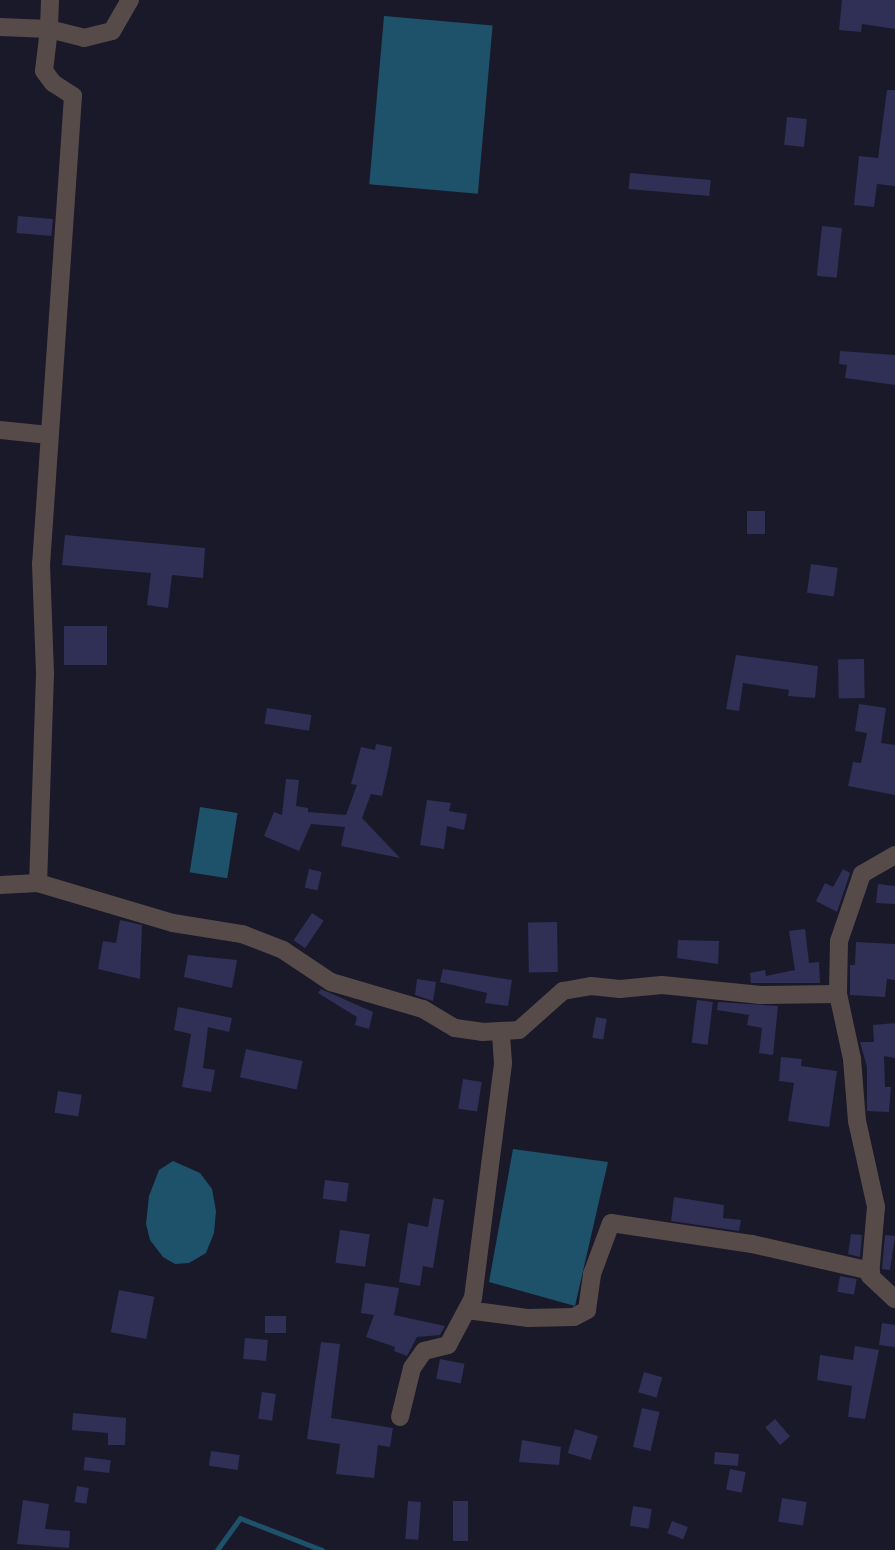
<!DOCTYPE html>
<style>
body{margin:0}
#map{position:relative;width:895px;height:1550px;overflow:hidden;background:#19192a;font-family:Ubuntu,sans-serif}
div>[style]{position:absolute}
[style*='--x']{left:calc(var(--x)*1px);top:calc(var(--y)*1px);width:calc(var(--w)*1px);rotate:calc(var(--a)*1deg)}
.water>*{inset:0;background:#1e516a;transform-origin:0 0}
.stream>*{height:4.5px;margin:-2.25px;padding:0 2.25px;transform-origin:2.25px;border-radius:2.25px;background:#1e516a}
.building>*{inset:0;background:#302f56;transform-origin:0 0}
.street>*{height:18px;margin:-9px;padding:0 9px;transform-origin:9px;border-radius:9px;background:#564b49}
span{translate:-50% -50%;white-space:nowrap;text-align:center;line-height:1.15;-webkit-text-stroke:5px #19192a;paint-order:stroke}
</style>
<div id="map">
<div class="water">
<i style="left:384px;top:16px;width:109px;height:169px;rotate:5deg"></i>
<i style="left:200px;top:807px;width:38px;height:66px;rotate:9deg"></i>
<i style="clip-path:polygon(513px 1149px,608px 1162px,575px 1306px,489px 1282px)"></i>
<i style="clip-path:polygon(173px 1161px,200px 1173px,212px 1189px,216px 1211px,214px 1233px,206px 1253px,189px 1263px,175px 1264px,163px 1257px,150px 1240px,146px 1224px,149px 1196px,159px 1170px)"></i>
</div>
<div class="stream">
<i style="--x:217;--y:1550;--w:39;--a:-54"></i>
<i style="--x:240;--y:1518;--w:88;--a:21.3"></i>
</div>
<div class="building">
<i style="clip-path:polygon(842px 0,895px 0,895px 29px,862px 24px,861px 32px,839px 30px)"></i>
<i style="clip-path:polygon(887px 90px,895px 90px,895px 186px,877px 184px,874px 207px,854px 205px,859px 156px,878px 158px)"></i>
<i style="left:787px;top:117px;width:20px;height:28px;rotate:6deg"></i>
<i style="left:630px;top:173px;width:81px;height:16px;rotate:5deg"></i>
<i style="left:18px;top:216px;width:35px;height:17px;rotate:5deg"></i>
<i style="left:822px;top:226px;width:20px;height:50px;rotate:6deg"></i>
<i style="clip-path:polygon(840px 351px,895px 355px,895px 385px,845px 378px,847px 365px,839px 364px)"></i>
<i style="left:747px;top:511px;width:18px;height:23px"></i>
<i style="clip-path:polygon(65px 535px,205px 548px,203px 578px,172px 575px,168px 608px,147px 605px,151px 573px,62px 565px)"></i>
<i style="left:811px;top:564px;width:27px;height:29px;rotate:8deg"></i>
<i style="left:107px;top:626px;width:39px;height:43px;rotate:90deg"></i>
<i style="clip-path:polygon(736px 655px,818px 666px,815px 698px,788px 696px,789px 690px,743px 683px,739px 711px,726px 709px)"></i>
<i style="left:864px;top:659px;width:39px;height:26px;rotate:89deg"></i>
<i style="clip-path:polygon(859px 704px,886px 708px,881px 743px,895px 745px,895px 795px,848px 786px,853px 762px,861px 763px,867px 733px,855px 731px)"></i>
<i style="left:267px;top:708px;width:45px;height:16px;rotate:9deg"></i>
<i style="clip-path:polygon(376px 744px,392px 747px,389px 765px,382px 796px,371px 794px,362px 818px,400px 858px,341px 846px,345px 827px,311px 824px,299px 851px,264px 836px,274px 812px,282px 815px,286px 779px,299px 780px,296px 806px,308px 808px,308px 812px,346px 815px,357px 785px,351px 784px,361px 747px,375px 750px)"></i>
<i style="clip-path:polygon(427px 800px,451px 803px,449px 811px,467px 814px,464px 830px,447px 826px,444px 849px,420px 845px)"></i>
<i style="left:309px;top:869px;width:13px;height:19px;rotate:13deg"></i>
<i style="clip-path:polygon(843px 869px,850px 873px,837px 912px,816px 901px,825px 883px,833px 887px)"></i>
<i style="clip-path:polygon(878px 884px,895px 886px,895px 904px,876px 903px)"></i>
<i style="left:312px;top:913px;width:14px;height:33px;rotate:34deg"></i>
<i style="clip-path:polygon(120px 920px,142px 925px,140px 979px,98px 969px,103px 941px,116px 943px)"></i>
<i style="left:557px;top:922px;width:50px;height:29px;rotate:89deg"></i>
<i style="clip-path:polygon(805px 929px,809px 963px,819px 962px,820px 983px,751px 983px,750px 973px,765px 970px,766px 976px,795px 970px,789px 931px)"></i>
<i style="clip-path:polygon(678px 940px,719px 941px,718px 964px,677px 958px)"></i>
<i style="clip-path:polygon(856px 942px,895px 944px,895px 980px,887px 979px,885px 997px,850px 995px,850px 965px,855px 965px)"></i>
<i style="clip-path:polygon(188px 955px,237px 960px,232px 988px,184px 977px)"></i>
<i style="clip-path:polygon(443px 969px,512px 980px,508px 1006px,485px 1003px,487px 993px,440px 982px)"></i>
<i style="clip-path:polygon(417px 979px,436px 982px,433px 1001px,415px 995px)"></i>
<i style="clip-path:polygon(321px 989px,373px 1012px,369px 1029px,355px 1025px,357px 1017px,318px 993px)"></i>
<i style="left:697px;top:1000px;width:16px;height:43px;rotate:7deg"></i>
<i style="clip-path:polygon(718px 1002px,778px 1006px,773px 1055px,759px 1053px,762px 1028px,747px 1025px,749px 1015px,717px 1010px)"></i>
<i style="clip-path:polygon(178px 1007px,232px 1018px,229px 1032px,208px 1027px,203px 1068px,215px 1070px,211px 1092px,182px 1087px,191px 1034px,174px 1030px)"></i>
<i style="left:596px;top:1017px;width:11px;height:21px;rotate:10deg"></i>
<i style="clip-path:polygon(895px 1023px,895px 1058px,884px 1056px,885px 1087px,891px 1087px,889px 1112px,867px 1111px,867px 1067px,860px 1042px,874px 1042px,873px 1025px)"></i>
<i style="left:246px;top:1049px;width:58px;height:29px;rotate:12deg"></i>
<i style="clip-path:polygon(781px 1057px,802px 1059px,801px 1066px,837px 1071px,829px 1127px,788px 1121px,794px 1083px,779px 1081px)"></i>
<i style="left:463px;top:1079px;width:19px;height:30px;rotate:9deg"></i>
<i style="left:58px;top:1091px;width:24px;height:22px;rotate:9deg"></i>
<i style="left:325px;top:1180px;width:24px;height:19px;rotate:7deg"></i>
<i style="clip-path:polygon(674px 1197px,724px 1205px,723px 1218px,741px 1220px,739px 1231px,671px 1221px)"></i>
<i style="clip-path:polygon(433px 1198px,444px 1200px,433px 1268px,423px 1266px,420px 1286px,399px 1282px,408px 1223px,428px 1227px)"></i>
<i style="left:340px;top:1230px;width:30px;height:33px;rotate:8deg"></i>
<i style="clip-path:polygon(851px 1234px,862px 1235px,860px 1257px,848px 1254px)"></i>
<i style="clip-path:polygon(885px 1235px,895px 1236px,890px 1270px,882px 1269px)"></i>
<i style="left:840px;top:1276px;width:17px;height:16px;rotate:10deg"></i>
<i style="clip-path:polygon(365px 1283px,399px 1288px,394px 1315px,445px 1326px,440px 1335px,417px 1337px,407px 1356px,394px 1351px,395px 1347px,366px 1337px,374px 1315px,361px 1313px)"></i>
<i style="left:119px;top:1290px;width:36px;height:43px;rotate:11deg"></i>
<i style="left:265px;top:1316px;width:21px;height:17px"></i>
<i style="clip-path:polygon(882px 1323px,895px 1325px,895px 1347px,879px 1345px)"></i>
<i style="left:245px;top:1338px;width:23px;height:21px;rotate:5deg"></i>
<i style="clip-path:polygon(321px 1342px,340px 1344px,331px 1418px,393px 1428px,390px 1447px,378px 1445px,374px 1478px,336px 1474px,340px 1444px,307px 1439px)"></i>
<i style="clip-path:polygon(855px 1346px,879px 1350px,865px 1419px,848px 1417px,852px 1386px,817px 1380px,820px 1355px,853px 1360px)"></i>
<i style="left:440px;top:1359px;width:25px;height:20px;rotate:11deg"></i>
<i style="left:644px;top:1372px;width:19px;height:21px;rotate:16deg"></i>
<i style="left:262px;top:1392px;width:14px;height:27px;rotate:8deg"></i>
<i style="left:642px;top:1408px;width:18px;height:40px;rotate:13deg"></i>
<i style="clip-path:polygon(73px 1413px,126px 1418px,125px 1445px,108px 1445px,108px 1433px,72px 1430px)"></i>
<i style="left:775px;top:1419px;width:23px;height:13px;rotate:49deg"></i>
<i style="left:575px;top:1429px;width:24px;height:25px;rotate:17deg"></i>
<i style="clip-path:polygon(522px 1440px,561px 1447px,559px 1465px,519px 1462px)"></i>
<i style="left:211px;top:1451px;width:29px;height:15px;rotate:8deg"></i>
<i style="left:715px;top:1452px;width:24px;height:12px;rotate:5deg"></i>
<i style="left:85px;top:1457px;width:26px;height:13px;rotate:7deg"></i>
<i style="left:730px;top:1469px;width:16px;height:21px;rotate:11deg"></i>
<i style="left:77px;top:1486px;width:12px;height:16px;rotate:9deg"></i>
<i style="left:782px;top:1498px;width:25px;height:24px;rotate:9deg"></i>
<i style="clip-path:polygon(23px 1500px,49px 1504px,45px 1529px,70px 1531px,69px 1548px,17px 1544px)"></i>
<i style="left:408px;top:1501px;width:13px;height:38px;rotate:4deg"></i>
<i style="left:453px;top:1501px;width:15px;height:40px"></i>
<i style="left:633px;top:1506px;width:19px;height:20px;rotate:9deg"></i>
<i style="left:672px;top:1521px;width:17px;height:13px;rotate:21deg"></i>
</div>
<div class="street">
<i style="--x:50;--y:0;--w:29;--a:92"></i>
<i style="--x:49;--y:29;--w:36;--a:14"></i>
<i style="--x:84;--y:38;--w:29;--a:-14"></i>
<i style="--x:112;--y:31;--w:36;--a:-60"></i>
<i style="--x:0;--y:27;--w:49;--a:2.3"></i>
<i style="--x:49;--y:29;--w:42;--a:96.8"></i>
<i style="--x:44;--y:71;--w:15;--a:53"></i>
<i style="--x:53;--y:83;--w:24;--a:33"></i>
<i style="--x:73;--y:96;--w:469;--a:93.9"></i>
<i style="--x:41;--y:564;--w:110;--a:87.9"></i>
<i style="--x:45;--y:674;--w:209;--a:91.9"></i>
<i style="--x:38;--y:883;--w:38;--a:177"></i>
<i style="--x:0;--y:430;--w:49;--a:5.8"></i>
<i style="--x:895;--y:855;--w:38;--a:150"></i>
<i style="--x:862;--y:874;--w:71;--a:108.9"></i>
<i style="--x:839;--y:941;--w:53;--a:91.1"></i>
<i style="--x:838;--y:994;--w:66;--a:77.8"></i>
<i style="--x:852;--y:1059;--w:62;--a:85.4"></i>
<i style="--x:857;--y:1121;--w:88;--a:77.5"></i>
<i style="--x:876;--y:1207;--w:69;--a:95"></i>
<i style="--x:870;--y:1276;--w:34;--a:43"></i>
<i style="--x:38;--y:883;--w:141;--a:16.5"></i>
<i style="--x:173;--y:923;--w:70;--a:9.1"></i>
<i style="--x:242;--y:934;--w:44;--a:21.3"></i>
<i style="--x:283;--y:950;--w:58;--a:33.7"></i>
<i style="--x:331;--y:982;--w:96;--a:16.4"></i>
<i style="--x:423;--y:1009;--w:37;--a:31"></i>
<i style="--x:455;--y:1028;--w:27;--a:8"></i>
<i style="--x:482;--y:1032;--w:37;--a:-3"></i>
<i style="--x:519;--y:1030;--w:59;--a:-41.6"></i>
<i style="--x:563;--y:991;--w:28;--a:-10"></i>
<i style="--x:591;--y:986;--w:29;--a:6"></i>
<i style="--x:620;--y:989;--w:42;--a:-5.4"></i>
<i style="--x:662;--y:985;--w:99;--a:5.8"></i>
<i style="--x:760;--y:995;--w:78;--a:-0.7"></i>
<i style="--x:467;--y:1310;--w:62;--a:7.5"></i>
<i style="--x:528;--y:1318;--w:46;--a:-1.2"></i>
<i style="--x:574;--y:1317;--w:15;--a:-28"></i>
<i style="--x:587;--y:1310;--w:36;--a:-82"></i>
<i style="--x:592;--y:1274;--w:54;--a:-69.6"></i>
<i style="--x:611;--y:1223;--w:143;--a:8.5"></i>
<i style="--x:752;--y:1244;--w:122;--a:12.8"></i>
<i style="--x:400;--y:1417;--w:50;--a:-76.2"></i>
<i style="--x:412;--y:1368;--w:21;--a:-55"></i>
<i style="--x:424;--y:1351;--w:25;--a:-14"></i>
<i style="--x:448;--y:1345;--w:53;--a:-62"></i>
<i style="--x:473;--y:1298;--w:237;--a:-82.7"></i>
<i style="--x:503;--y:1063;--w:32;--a:-94"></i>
</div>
</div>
